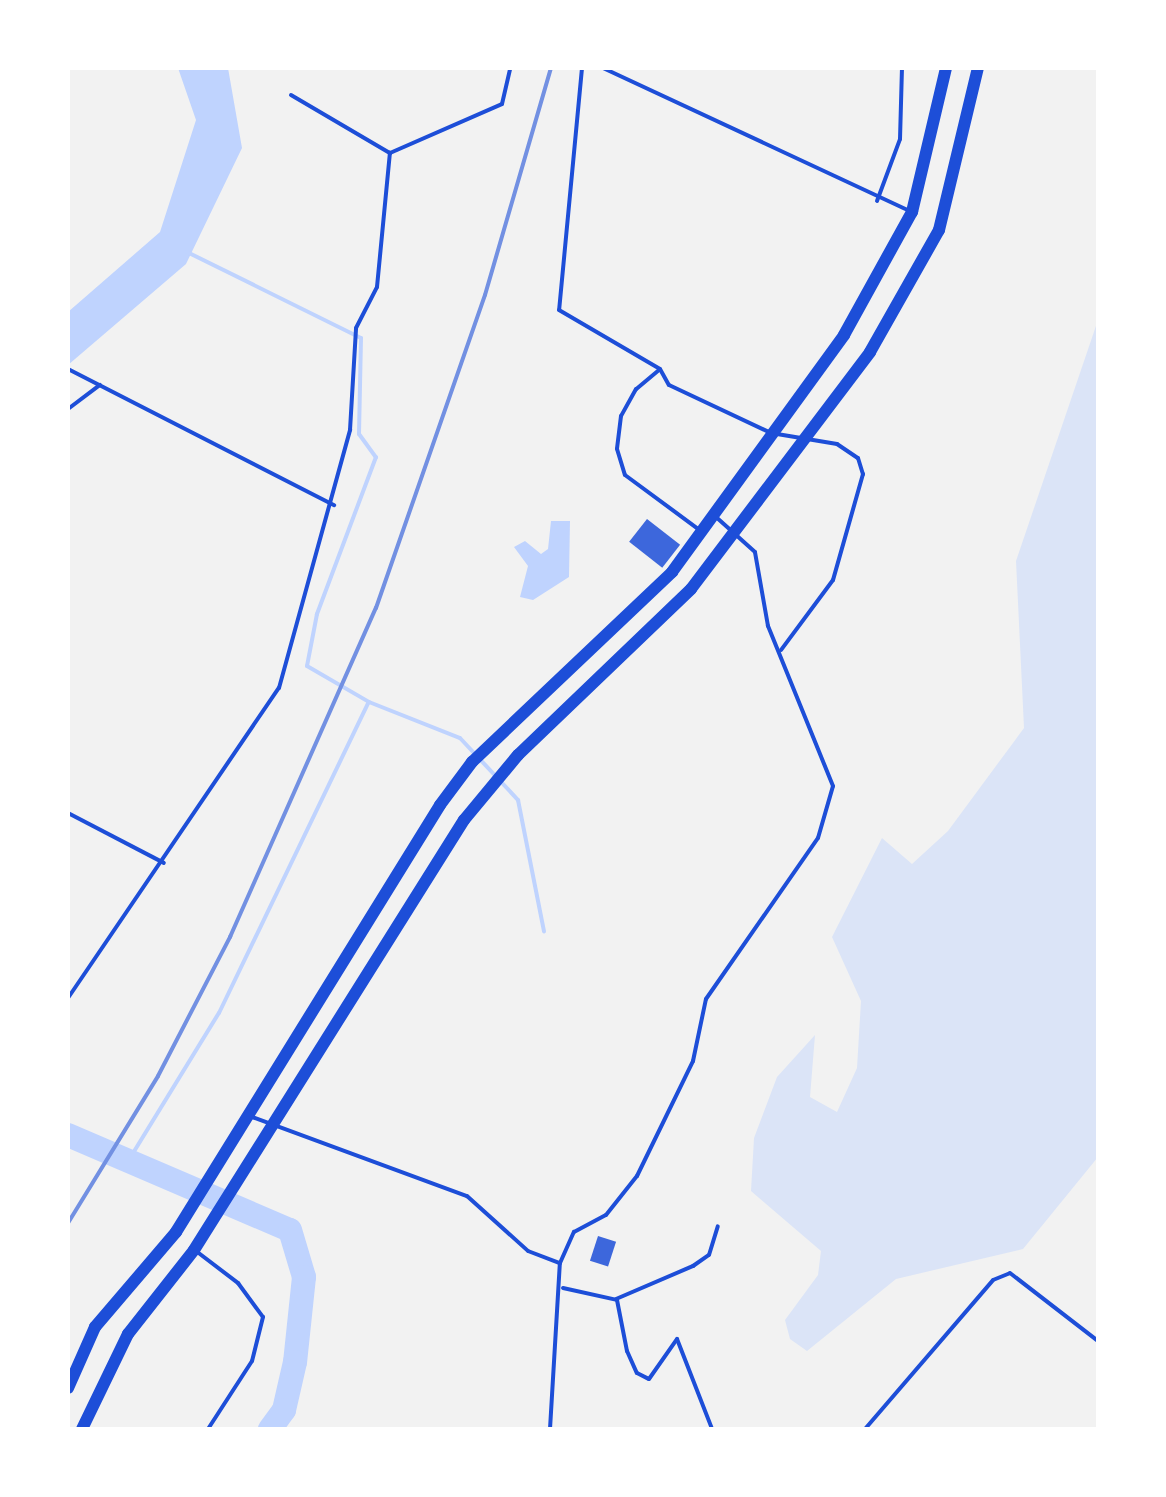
<!DOCTYPE html>
<style>
body{margin:0}
#map{position:relative;width:1166px;height:1497px;overflow:hidden;background:#f2f2f2;font-family:"Archivo Narrow",sans-serif}
div>[style]{position:absolute}
[style*='--x']{left:calc(var(--x)*1px);top:calc(var(--y)*1px);width:calc(var(--w)*1px);rotate:calc(var(--a)*1deg)}
.green>*{inset:0;background:#dbe4f7}
.water>*{inset:0;background:#bfd3fe}
.stream>*{height:4px;margin:-2px;padding:0 2px;transform-origin:2px;border-radius:2px;background:#bfd3fe}
.river>*{height:24px;margin:-12px;padding:0 12px;transform-origin:12px;border-radius:12px;background:#bfd3fe}
.building>*{inset:0;background:#3d67dc;transform-origin:0 0}
.service>*{height:4px;margin:-2px;padding:0 2px;transform-origin:2px;border-radius:2px;background:#1d4ed8}
.primary>*{height:12px;margin:-6px;padding:0 6px;transform-origin:6px;border-radius:6px;background:#1d4ed8}
.rail>*{height:4px;margin:-2px;padding:0 2px;transform-origin:2px;border-radius:2px;background:#7290e2}
span{translate:-50% -50%;white-space:nowrap;text-align:center;line-height:1.15;-webkit-text-stroke:7px #fff;paint-order:stroke}
.frame{position:absolute;inset:0;border:70px solid #fff;pointer-events:none}
</style>
<div id="map">
<div class="green">
<i style="clip-path:polygon(1098px 320px,1098px 1157px,1023px 1249px,896px 1279px,807px 1351px,790px 1339px,785px 1320px,818px 1275px,821px 1251px,751px 1191px,754px 1138px,777px 1077px,815px 1035px,810px 1097px,837px 1112px,857px 1068px,861px 1001px,832px 937px,882px 838px,912px 864px,948px 831px,1024px 728px,1016px 561px)"></i>
</div>
<div class="water">
<i style="clip-path:polygon(178px 68px,228px 68px,242px 148px,186px 264px,68px 365px,68px 312px,160px 232px,196px 120px)"></i>
<i style="clip-path:polygon(551px 521px,570px 521px,569px 577px,533px 600px,520px 597px,528px 566px,514px 547px,525px 541px,541px 554px,548px 549px)"></i>
</div>
<div class="stream">
<i style="--x:187;--y:252;--w:194;--a:26.3"></i>
<i style="--x:361;--y:338;--w:96;--a:91.2"></i>
<i style="--x:359;--y:434;--w:29;--a:54"></i>
<i style="--x:376;--y:457;--w:168;--a:110.6"></i>
<i style="--x:317;--y:614;--w:53;--a:100.9"></i>
<i style="--x:307;--y:666;--w:72;--a:30.1"></i>
<i style="--x:130;--y:1158;--w:170;--a:-58.5"></i>
<i style="--x:219;--y:1013;--w:345;--a:-64.3"></i>
<i style="--x:369;--y:702;--w:98;--a:21.6"></i>
<i style="--x:460;--y:738;--w:85;--a:46.9"></i>
<i style="--x:518;--y:800;--w:134;--a:78.8"></i>
</div>
<div class="river">
<i style="--x:68;--y:1135;--w:241;--a:23.2"></i>
<i style="--x:290;--y:1230;--w:49;--a:73.4"></i>
<i style="--x:304;--y:1277;--w:85;--a:96"></i>
<i style="--x:295;--y:1362;--w:49;--a:102.9"></i>
<i style="--x:284;--y:1410;--w:24;--a:126"></i>
</div>
<div class="building">
<i style="left:647px;top:519px;width:42px;height:29px;rotate:38deg"></i>
<i style="left:598px;top:1236px;width:19px;height:26px;rotate:18deg"></i>
</div>
<div class="service">
<i style="--x:582;--y:68;--w:243;--a:95.4"></i>
<i style="--x:559;--y:310;--w:117;--a:30.3"></i>
<i style="--x:660;--y:369;--w:18;--a:61"></i>
<i style="--x:669;--y:385;--w:113;--a:25.2"></i>
<i style="--x:771;--y:433;--w:67;--a:9.5"></i>
<i style="--x:837;--y:444;--w:25;--a:34"></i>
<i style="--x:858;--y:458;--w:17;--a:73"></i>
<i style="--x:863;--y:474;--w:110;--a:105.8"></i>
<i style="--x:833;--y:580;--w:87;--a:126.6"></i>
<i style="--x:603;--y:68;--w:339;--a:25"></i>
<i style="--x:291;--y:95;--w:115;--a:30.4"></i>
<i style="--x:877;--y:201;--w:66;--a:-69.6"></i>
<i style="--x:900;--y:139;--w:71;--a:-88.4"></i>
<i style="--x:68;--y:369;--w:299;--a:27.1"></i>
<i style="--x:659;--y:370;--w:30;--a:140"></i>
<i style="--x:636;--y:389;--w:31;--a:119"></i>
<i style="--x:621;--y:416;--w:33;--a:97"></i>
<i style="--x:617;--y:449;--w:27;--a:73"></i>
<i style="--x:625;--y:475;--w:94;--a:36.4"></i>
<i style="--x:68;--y:409;--w:40;--a:-37"></i>
<i style="--x:68;--y:813;--w:108;--a:27.5"></i>
<i style="--x:68;--y:998;--w:375;--a:-55.8"></i>
<i style="--x:279;--y:688;--w:268;--a:-74.6"></i>
<i style="--x:350;--y:430;--w:102;--a:-86.6"></i>
<i style="--x:356;--y:328;--w:46;--a:-62.9"></i>
<i style="--x:377;--y:287;--w:135;--a:-84.5"></i>
<i style="--x:390;--y:153;--w:122;--a:-23.6"></i>
<i style="--x:502;--y:104;--w:37;--a:-77"></i>
<i style="--x:252;--y:1117;--w:229;--a:20.2"></i>
<i style="--x:467;--y:1196;--w:82;--a:42"></i>
<i style="--x:528;--y:1251;--w:34;--a:21"></i>
<i style="--x:196;--y:1251;--w:53;--a:37.3"></i>
<i style="--x:238;--y:1283;--w:42;--a:53.7"></i>
<i style="--x:263;--y:1317;--w:45;--a:104"></i>
<i style="--x:252;--y:1361;--w:81;--a:122.9"></i>
<i style="--x:563;--y:1288;--w:55;--a:12.5"></i>
<i style="--x:617;--y:1300;--w:52;--a:78.9"></i>
<i style="--x:627;--y:1351;--w:24;--a:66"></i>
<i style="--x:637;--y:1373;--w:13;--a:27"></i>
<i style="--x:649;--y:1379;--w:49;--a:-55"></i>
<i style="--x:677;--y:1339;--w:97;--a:68.7"></i>
<i style="--x:616;--y:1299;--w:84;--a:-23.2"></i>
<i style="--x:693;--y:1266;--w:19;--a:-35"></i>
<i style="--x:709;--y:1255;--w:30;--a:-73"></i>
<i style="--x:550;--y:1429;--w:166;--a:-86.6"></i>
<i style="--x:560;--y:1263;--w:34;--a:-66"></i>
<i style="--x:574;--y:1232;--w:36;--a:-28"></i>
<i style="--x:606;--y:1215;--w:50;--a:-51.5"></i>
<i style="--x:637;--y:1176;--w:128;--a:-64"></i>
<i style="--x:693;--y:1061;--w:63;--a:-78.2"></i>
<i style="--x:706;--y:999;--w:196;--a:-55.2"></i>
<i style="--x:818;--y:838;--w:54;--a:-73.9"></i>
<i style="--x:833;--y:786;--w:173;--a:-112.1"></i>
<i style="--x:768;--y:626;--w:75;--a:-100"></i>
<i style="--x:755;--y:552;--w:52;--a:-138.1"></i>
<i style="--x:865;--y:1429;--w:196;--a:-49.3"></i>
<i style="--x:993;--y:1280;--w:18;--a:-22"></i>
<i style="--x:1010;--y:1273;--w:111;--a:37.7"></i>
</div>
<div class="primary">
<i style="--x:68;--y:1388;--w:67;--a:-66.1"></i>
<i style="--x:95;--y:1327;--w:125;--a:-49.5"></i>
<i style="--x:176;--y:1232;--w:502;--a:-58.27"></i>
<i style="--x:440;--y:805;--w:54;--a:-53.3"></i>
<i style="--x:472;--y:762;--w:276;--a:-43.5"></i>
<i style="--x:672;--y:572;--w:293;--a:-54"></i>
<i style="--x:844;--y:335;--w:141;--a:-61.1"></i>
<i style="--x:912;--y:212;--w:148;--a:-76.7"></i>
<i style="--x:82;--y:1429;--w:106;--a:-64.2"></i>
<i style="--x:128;--y:1334;--w:107;--a:-51.8"></i>
<i style="--x:194;--y:1250;--w:508;--a:-57.88"></i>
<i style="--x:464;--y:820;--w:85;--a:-50.3"></i>
<i style="--x:518;--y:755;--w:240;--a:-43.8"></i>
<i style="--x:691;--y:589;--w:297;--a:-52.9"></i>
<i style="--x:870;--y:352;--w:140;--a:-60.5"></i>
<i style="--x:939;--y:230;--w:167;--a:-76.5"></i>
</div>
<div class="rail">
<i style="--x:68;--y:1223;--w:172;--a:-58.5"></i>
<i style="--x:158;--y:1076;--w:157;--a:-62.6"></i>
<i style="--x:230;--y:937;--w:360;--a:-66.1"></i>
<i style="--x:376;--y:608;--w:331;--a:-70.8"></i>
<i style="--x:485;--y:295;--w:236;--a:-73.8"></i>
</div>
<div class="frame"></div>
</div>
